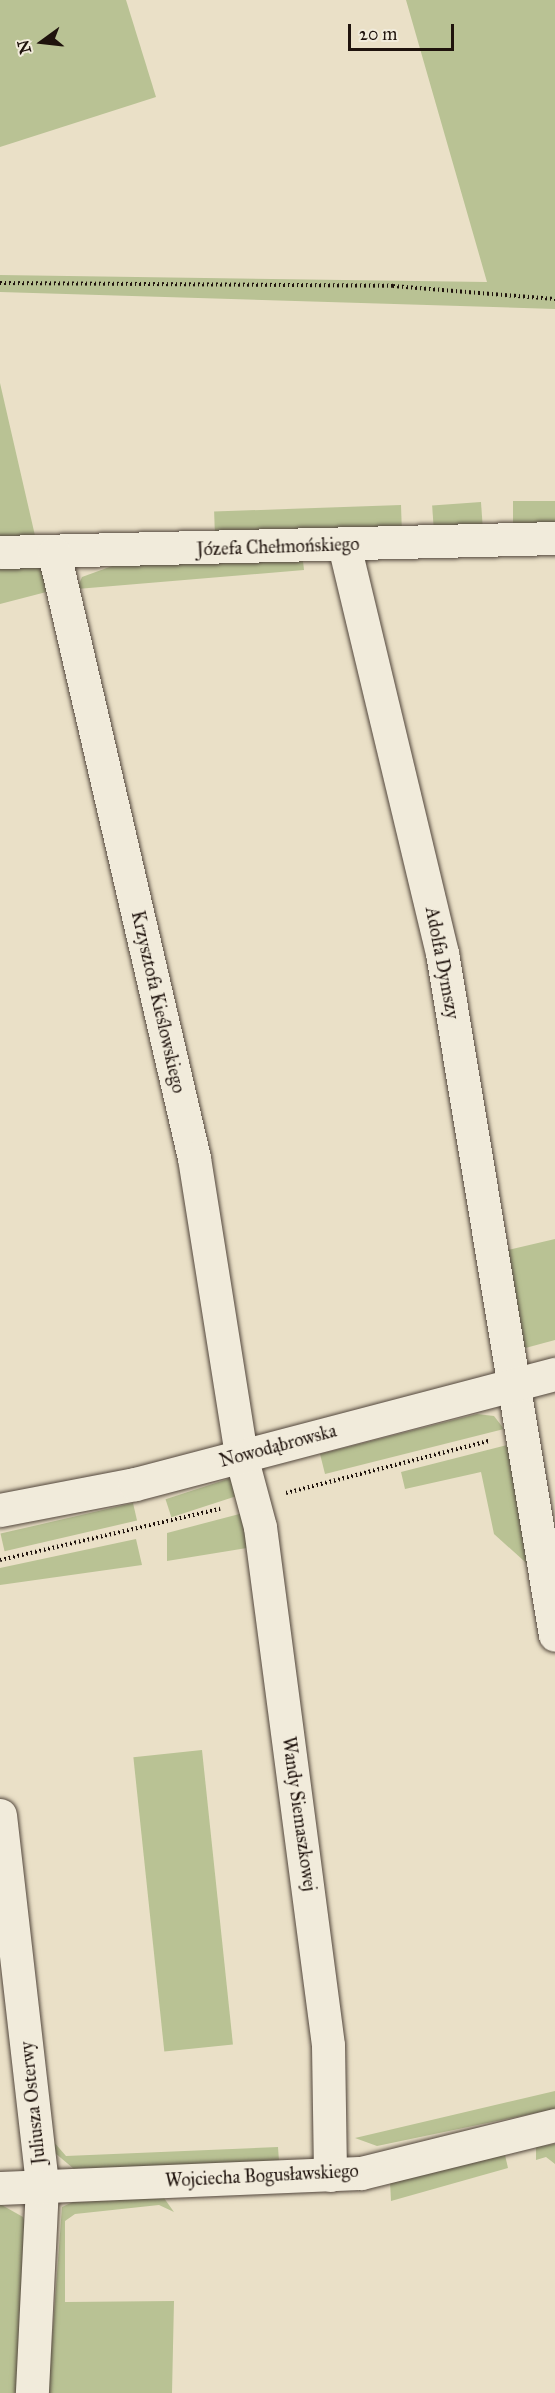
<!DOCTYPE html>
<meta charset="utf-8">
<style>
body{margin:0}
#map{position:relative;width:555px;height:2393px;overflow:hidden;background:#eae0c7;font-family:"IM FELL Great Primer",serif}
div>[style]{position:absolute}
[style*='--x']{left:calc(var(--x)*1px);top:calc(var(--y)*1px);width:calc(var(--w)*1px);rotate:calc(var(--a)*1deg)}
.green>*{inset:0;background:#b9c294;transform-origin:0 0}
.path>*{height:4px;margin-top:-2px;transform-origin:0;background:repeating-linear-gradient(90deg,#1f130d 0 1.5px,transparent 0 4.5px)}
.roads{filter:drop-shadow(0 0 2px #52463c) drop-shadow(0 0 2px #52463c)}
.minor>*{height:33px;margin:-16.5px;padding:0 16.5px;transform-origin:16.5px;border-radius:16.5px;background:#f1ebdb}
.tertiary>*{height:33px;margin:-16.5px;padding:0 16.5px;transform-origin:16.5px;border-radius:16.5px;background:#f1ebdb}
span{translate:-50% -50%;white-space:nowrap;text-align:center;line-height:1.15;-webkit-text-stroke:4.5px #f1ebdb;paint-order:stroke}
.street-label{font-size:18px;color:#1f130d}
.north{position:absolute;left:12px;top:12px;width:60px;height:60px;-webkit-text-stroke:4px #f1ebdb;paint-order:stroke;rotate:255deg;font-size:16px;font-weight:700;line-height:24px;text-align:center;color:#1f130d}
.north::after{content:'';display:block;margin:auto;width:21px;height:27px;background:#1f130d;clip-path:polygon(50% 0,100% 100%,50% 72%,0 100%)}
.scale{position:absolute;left:348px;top:24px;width:106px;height:27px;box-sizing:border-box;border:3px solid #1f130d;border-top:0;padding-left:8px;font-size:18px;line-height:21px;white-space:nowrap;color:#1f130d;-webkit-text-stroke:4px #f1ebdb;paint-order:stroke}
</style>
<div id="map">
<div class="green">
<i style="clip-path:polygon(0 0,126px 0,156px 97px,0 147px)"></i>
<i style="clip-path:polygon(406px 0,555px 0,555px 309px,0 292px,0 275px,487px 282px)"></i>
<i style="clip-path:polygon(0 383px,36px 540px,0 539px)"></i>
<i style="left:555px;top:501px;width:26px;height:42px;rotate:90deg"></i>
<i style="left:481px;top:502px;width:27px;height:49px;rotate:86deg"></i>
<i style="left:401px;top:505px;width:23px;height:187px;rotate:88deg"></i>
<i style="clip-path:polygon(39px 561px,54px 590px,0 604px,0 568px)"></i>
<i style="clip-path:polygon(303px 561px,304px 570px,77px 589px,82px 577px,115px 565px)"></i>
<i style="clip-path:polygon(555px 1239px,555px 1340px,518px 1350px,500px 1252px)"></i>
<i style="clip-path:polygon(477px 1414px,494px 1416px,504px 1429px,325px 1474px,320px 1454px)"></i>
<i style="clip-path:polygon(511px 1444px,534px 1570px,494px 1534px,481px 1472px,405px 1489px,401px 1472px)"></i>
<i style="left:234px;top:1477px;width:19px;height:72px;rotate:72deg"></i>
<i style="left:133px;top:1503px;width:18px;height:136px;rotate:77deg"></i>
<i style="clip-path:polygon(247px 1512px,253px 1547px,167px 1561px,167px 1533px)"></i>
<i style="clip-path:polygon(136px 1539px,142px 1565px,0 1585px,0 1568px)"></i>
<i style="left:202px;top:1750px;width:296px;height:69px;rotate:84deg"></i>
<i style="clip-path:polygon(555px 2091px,555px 2109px,377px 2146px,355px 2138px)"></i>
<i style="clip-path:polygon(53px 2141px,66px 2156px,278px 2147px,279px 2161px,74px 2169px,48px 2147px)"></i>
<i style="clip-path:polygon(555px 2144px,555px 2164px,546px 2157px,536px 2160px,536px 2147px)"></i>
<i style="clip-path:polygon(505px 2155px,508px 2168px,391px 2201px,390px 2181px)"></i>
<i style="clip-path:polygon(164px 2198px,174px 2212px,159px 2205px,75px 2214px,65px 2221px,65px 2302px,174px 2301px,172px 2393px,48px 2393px,62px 2207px,73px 2202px)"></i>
<i style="clip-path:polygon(0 2204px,23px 2217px,28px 2232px,19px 2393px,0 2393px)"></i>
</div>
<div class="path">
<i style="--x:0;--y:283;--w:393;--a:0.4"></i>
<i style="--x:393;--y:286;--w:163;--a:4.6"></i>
<i style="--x:286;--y:1493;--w:209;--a:-14.4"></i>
<i style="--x:0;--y:1560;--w:226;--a:-13.1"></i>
</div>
<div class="roads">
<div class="minor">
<i style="--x:344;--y:545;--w:420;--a:76.5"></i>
<i style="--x:442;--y:953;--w:691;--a:80.59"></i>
<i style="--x:0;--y:552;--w:555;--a:-1.44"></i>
<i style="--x:54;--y:553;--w:621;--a:76.97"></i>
<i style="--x:194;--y:1158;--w:302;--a:81"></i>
<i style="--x:241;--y:1456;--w:73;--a:75"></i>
<i style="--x:260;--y:1527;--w:522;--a:82.52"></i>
<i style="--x:328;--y:2045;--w:130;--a:89.1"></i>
<i style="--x:0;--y:1815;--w:373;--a:83.5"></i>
<i style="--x:42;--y:2186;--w:207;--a:92.8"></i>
<i style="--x:0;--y:2188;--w:361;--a:-2.4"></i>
<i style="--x:361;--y:2173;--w:200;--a:-13.9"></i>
</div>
<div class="tertiary">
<i style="--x:0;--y:1510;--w:137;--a:-10.9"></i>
<i style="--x:135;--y:1484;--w:434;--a:-14.7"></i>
</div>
</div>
<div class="street-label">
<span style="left:278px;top:547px;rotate:-2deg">Józefa Chełmońskiego</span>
<span style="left:442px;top:963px;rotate:79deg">Adolfa Dymszy</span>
<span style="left:158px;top:1002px;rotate:77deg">Krzysztofa Kieślowskiego</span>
<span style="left:278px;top:1446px;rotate:-15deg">Nowodąbrowska</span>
<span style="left:299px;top:1814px;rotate:82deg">Wandy Siemaszkowej</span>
<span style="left:33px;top:2103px;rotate:-96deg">Juliusza Osterwy</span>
<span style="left:262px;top:2176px;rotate:-3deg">Wojciecha Bogusławskiego</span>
</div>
<div class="north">N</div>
<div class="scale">20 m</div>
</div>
